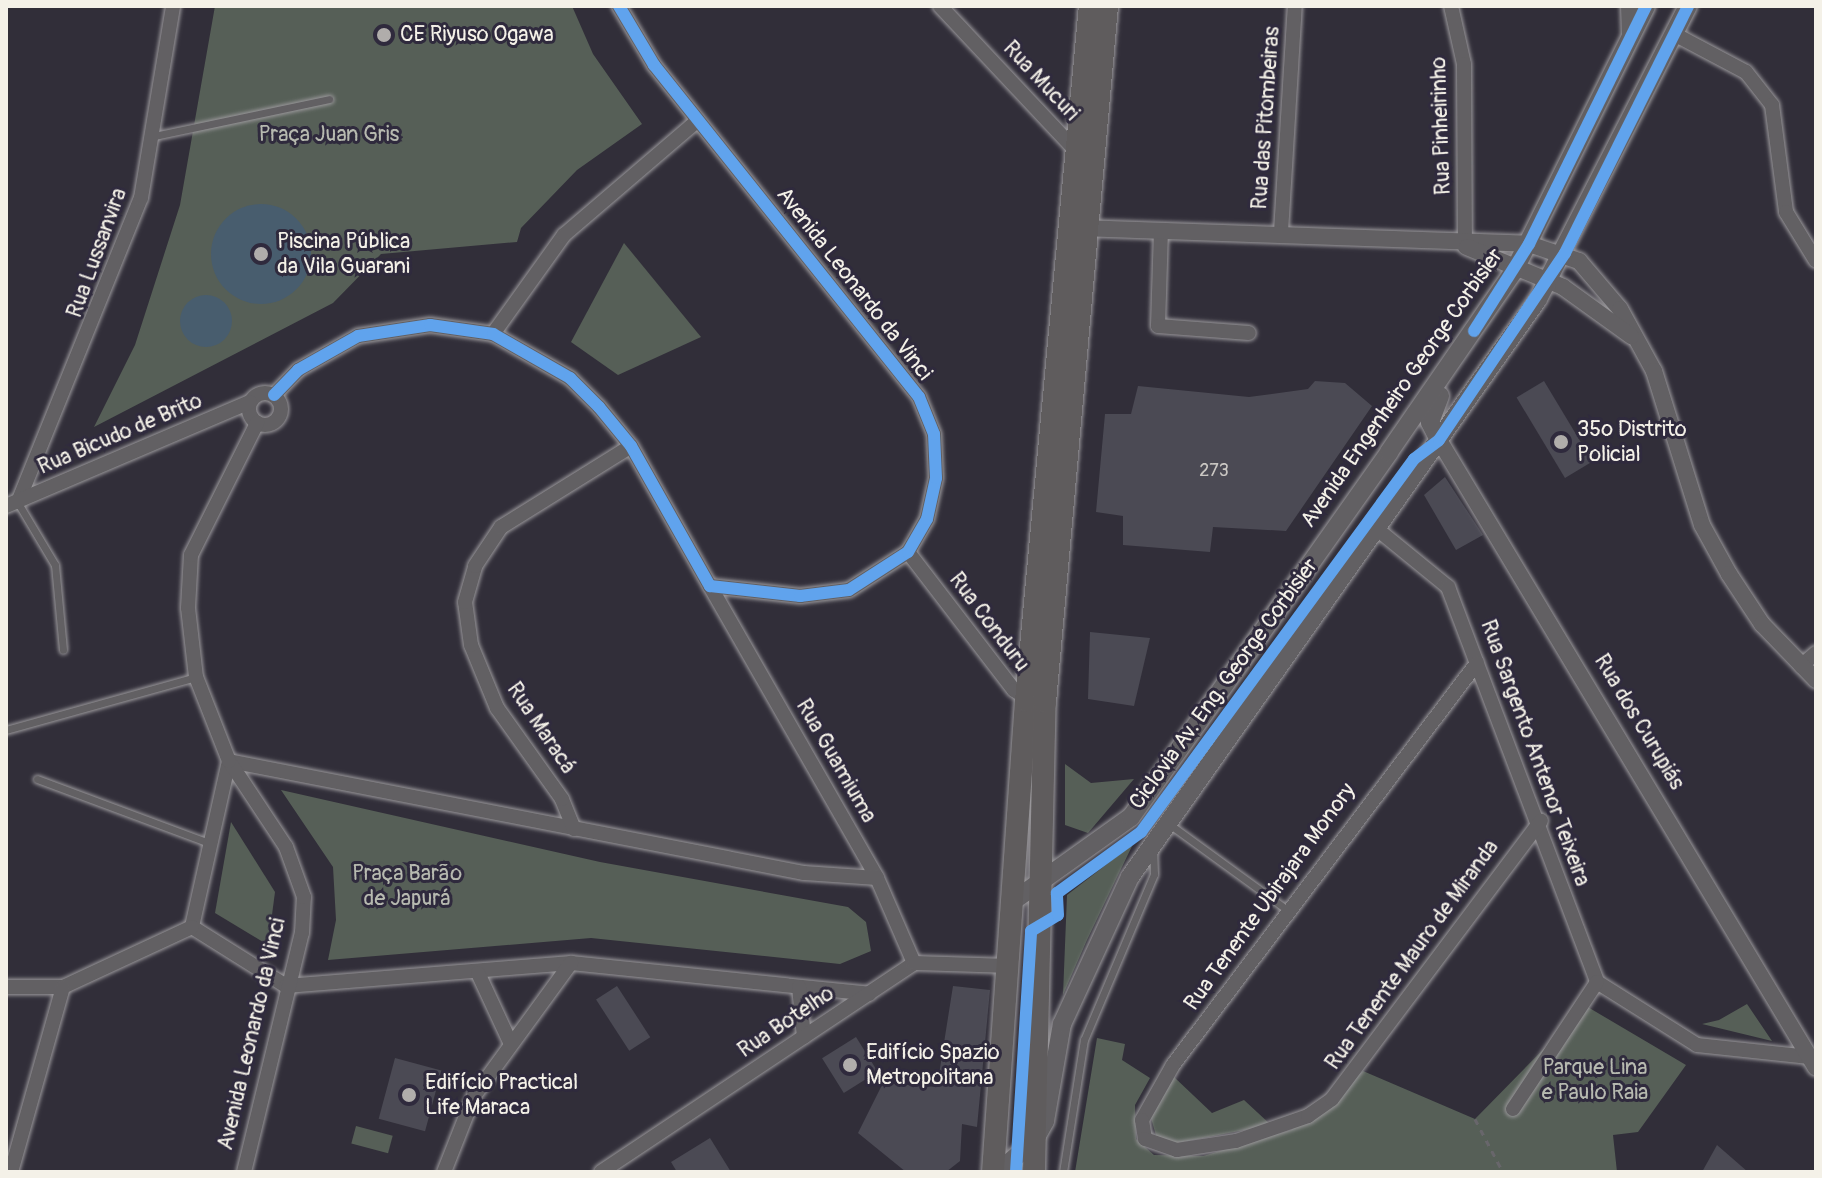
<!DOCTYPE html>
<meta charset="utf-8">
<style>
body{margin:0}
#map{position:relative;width:1822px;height:1178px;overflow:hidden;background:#312e39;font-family:Pangolin,sans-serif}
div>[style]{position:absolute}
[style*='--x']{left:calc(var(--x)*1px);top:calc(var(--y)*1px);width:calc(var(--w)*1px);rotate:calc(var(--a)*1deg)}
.green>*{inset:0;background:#565f57;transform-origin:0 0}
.water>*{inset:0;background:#485d6e}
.round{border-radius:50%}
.building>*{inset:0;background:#4b4a54;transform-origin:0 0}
.path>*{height:3px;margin-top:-1.5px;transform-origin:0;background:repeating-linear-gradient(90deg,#68666b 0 6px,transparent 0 12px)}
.roads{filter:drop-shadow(0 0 2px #9a989b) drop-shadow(0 0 2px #9a989b)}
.service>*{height:7px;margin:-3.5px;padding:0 3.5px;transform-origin:3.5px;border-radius:3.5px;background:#626063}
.minor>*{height:14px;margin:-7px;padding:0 7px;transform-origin:7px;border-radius:7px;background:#626063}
.minor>.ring{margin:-7px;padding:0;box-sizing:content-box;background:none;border:14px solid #626063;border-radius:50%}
.tertiary>*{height:16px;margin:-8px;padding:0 8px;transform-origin:8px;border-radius:8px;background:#626063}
.secondary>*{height:18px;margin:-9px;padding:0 9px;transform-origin:9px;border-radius:9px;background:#626063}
.primary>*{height:22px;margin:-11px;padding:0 11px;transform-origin:11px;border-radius:11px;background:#5f5c5d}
.cycleway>*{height:12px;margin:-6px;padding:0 6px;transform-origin:6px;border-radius:6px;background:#60a3ed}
.dots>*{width:22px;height:22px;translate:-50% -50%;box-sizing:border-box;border:4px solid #2f2a3d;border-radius:50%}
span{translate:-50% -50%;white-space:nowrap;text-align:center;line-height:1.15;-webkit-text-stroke:6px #2f2a3d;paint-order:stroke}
.number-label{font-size:18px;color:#cac7c3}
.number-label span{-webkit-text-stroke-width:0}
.poi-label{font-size:22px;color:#f4f1e8}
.left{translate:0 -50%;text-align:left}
.street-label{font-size:22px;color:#f4f1e8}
.park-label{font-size:22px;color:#b7bab0}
.frame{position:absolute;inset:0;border:8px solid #f4f1e8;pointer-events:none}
</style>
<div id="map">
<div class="green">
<i style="clip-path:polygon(215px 6px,572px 6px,593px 54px,642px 124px,577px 170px,521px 228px,517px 242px,381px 254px,333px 303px,94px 427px,135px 345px,180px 205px)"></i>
<i style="clip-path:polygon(624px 243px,701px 337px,618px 375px,571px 342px)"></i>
<i style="clip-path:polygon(1065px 764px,1091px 783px,1134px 779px,1088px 833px,1065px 825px)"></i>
<i style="clip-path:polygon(281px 790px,600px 862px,848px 907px,866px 922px,871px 951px,840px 964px,591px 938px,328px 960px,336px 920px,333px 867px)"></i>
<i style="clip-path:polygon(231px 822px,275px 892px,268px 945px,215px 913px)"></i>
<i style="clip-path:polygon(1133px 844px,1087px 940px,1063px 995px,1067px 895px)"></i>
<i style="clip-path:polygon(1747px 1004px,1772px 1041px,1702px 1024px,1719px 1020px)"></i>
<i style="clip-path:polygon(1586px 1006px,1686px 1065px,1638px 1132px,1613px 1135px,1617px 1172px,1075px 1172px,1097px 1038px,1125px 1044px,1122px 1060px,1150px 1078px,1135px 1105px,1136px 1139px,1154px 1155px,1203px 1156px,1291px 1130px,1363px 1071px,1475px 1119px)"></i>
<i style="clip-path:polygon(1174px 1077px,1212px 1113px,1244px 1100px,1271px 1125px,1177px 1143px,1157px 1139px,1151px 1118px)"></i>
<i style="left:356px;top:1126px;width:38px;height:18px;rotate:15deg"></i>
</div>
<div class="water">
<i class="round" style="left:211px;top:204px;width:100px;height:100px"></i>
<i class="round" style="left:180px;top:295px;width:52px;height:52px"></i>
</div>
<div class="building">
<i style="clip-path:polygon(1315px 381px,1345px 383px,1372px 406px,1286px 531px,1213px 527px,1210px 552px,1123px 545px,1123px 516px,1096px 512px,1105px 414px,1131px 414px,1138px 386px,1249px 397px,1308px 389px)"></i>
<i style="left:1544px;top:381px;width:94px;height:32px;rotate:59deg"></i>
<i style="clip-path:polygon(1445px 477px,1483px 535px,1456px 550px,1424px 495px)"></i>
<i style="clip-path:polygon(1090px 632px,1150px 638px,1134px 706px,1088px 699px)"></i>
<i style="left:617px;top:986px;width:61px;height:25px;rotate:57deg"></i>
<i style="clip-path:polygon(953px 986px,990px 990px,977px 1127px,962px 1124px,960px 1161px,946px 1172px,906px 1172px,858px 1133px,883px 1083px,937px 1087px)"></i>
<i style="left:856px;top:1037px;width:41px;height:40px;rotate:58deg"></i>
<i style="left:395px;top:1058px;width:48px;height:63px;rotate:15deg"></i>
<i style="clip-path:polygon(710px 1138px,731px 1172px,677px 1172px,671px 1162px)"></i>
<i style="clip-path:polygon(1717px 1145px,1748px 1172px,1702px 1172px)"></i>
</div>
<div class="path">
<i style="--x:1475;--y:1119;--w:60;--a:62.2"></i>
</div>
<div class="roads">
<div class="service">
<i style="--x:154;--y:136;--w:179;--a:-11.9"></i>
<i style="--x:18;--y:503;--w:72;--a:59.2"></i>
<i style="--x:55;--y:565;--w:85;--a:84.6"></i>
<i style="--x:6;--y:730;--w:197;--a:-15.6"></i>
<i style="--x:37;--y:779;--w:180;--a:20.4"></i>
<i style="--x:1169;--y:824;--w:150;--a:36"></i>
<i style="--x:1063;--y:1172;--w:134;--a:-81"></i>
<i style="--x:1084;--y:1040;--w:180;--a:-67.1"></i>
<i style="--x:1154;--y:874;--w:24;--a:-92"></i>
</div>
<div class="minor">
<i style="--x:940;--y:6;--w:200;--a:46.8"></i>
<i style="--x:1451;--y:6;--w:59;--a:77.4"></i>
<i style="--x:1464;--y:64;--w:183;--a:89.7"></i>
<i style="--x:1628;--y:6;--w:32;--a:88"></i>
<i style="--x:1676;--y:35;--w:79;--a:27.9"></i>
<i style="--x:1746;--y:72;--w:42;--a:51.8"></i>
<i style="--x:1772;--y:105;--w:108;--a:82.5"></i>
<i style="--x:1786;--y:212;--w:57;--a:58.5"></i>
<i style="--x:1161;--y:230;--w:96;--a:91.8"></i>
<i style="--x:1158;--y:326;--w:91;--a:4.4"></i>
<i style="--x:1281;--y:232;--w:226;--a:-86.5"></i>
<i style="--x:493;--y:334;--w:122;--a:-54.4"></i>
<i style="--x:564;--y:235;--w:175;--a:-40.6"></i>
<i class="ring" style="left:249px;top:393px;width:18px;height:18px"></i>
<i style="--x:274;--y:395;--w:35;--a:-46"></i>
<i style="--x:298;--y:370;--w:69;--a:-29.5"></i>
<i style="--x:358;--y:336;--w:73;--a:-8.7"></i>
<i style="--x:430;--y:325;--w:64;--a:8.1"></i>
<i style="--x:493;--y:334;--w:89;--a:29.7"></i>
<i style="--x:570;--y:378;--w:41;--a:45"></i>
<i style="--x:599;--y:407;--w:50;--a:50.6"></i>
<i style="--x:631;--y:446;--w:161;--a:60.6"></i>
<i style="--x:710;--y:586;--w:91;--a:6.3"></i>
<i style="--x:800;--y:596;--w:49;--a:-7"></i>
<i style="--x:849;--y:590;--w:70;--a:-32.8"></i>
<i style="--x:908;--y:552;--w:38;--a:-60"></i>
<i style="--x:927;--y:519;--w:42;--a:-77.6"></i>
<i style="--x:936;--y:478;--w:44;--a:-92.6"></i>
<i style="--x:934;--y:434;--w:40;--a:-112"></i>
<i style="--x:919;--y:397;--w:425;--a:-128.6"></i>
<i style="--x:654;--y:65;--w:69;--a:-120.7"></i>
<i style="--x:18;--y:502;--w:328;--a:-68"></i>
<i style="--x:141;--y:198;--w:195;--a:-80.5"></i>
<i style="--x:6;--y:506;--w:265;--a:-23.1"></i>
<i style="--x:1377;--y:529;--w:92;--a:39.2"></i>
<i style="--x:1448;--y:587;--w:422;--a:69.3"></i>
<i style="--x:1597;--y:982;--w:118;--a:32.2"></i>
<i style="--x:1697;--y:1045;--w:113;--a:6.1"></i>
<i style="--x:908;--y:552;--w:174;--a:52.5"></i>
<i style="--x:1014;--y:690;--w:20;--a:33"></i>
<i style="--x:710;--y:586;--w:336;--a:60.2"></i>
<i style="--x:877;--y:878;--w:93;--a:66.5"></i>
<i style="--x:1477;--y:663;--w:504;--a:127.1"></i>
<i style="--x:1173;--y:1065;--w:63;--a:119.4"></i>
<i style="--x:1142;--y:1120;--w:19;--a:81"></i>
<i style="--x:1145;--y:1139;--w:34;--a:19"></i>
<i style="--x:1177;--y:1150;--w:60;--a:-8.7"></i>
<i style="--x:1236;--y:1141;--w:76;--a:-19.1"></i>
<i style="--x:1308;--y:1116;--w:29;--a:-35"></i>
<i style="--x:1332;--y:1099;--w:348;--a:-53.1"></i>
<i style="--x:1801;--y:666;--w:20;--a:-41"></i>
<i style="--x:229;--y:761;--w:170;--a:102.6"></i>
<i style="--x:192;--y:927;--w:111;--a:32.1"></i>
<i style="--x:286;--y:986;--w:286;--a:-4.6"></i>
<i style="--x:571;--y:963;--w:300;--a:5.9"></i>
<i style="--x:229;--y:761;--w:586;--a:11.02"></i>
<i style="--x:804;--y:873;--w:73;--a:3.9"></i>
<i style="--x:574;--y:829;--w:32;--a:-112"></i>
<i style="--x:562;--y:799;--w:112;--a:-125.5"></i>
<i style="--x:497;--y:708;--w:68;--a:-112.4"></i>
<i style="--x:471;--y:645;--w:43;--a:-97.9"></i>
<i style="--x:465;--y:602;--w:37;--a:-74"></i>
<i style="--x:475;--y:566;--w:47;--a:-56.3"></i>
<i style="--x:501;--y:527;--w:153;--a:-31.9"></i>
<i style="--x:478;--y:973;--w:76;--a:65.1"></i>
<i style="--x:6;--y:987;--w:57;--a:0"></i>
<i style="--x:63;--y:987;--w:142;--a:-24.9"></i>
<i style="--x:799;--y:987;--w:50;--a:84.3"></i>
<i style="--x:1513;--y:1109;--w:152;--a:-56.5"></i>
<i style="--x:11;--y:1172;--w:192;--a:-74.3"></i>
<i style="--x:244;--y:1172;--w:246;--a:-76.4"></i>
<i style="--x:302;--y:933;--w:36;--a:-87"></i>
<i style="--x:304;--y:897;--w:53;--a:-109.8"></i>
<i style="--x:286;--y:847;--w:103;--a:-123.5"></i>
<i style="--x:229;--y:761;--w:90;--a:-111.4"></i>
<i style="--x:196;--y:677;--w:69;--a:-96.6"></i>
<i style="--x:188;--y:608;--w:53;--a:-86.8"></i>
<i style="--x:191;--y:555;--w:148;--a:-63.4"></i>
<i style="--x:444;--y:1172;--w:82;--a:-68.5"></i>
<i style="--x:474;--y:1096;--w:165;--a:-53.9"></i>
<i style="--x:601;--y:1172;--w:376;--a:-33.7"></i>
<i style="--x:914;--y:963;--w:97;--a:1.8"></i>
</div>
<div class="tertiary">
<i style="--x:1080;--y:228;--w:449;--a:2"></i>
<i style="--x:1529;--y:244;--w:53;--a:18.8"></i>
<i style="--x:1579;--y:261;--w:63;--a:49.5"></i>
<i style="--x:1620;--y:309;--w:71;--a:61.3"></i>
<i style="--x:1654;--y:371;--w:161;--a:72.7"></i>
<i style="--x:1702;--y:525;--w:56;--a:61.1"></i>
<i style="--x:1729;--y:574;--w:60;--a:56.6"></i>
<i style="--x:1762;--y:624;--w:78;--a:46"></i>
<i style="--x:1467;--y:247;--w:104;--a:22.6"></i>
<i style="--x:1563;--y:287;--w:84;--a:35.8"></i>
<i style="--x:1439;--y:440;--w:732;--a:59.02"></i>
</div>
<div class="secondary">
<i style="--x:1439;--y:440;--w:20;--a:-117"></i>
<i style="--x:1430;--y:422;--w:28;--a:-69"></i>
<i style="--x:1016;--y:899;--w:141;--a:-35.5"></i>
<i style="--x:1131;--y:817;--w:447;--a:-54.7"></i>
<i style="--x:1389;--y:452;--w:220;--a:-55.4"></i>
<i style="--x:1514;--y:271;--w:296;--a:-63.5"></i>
<i style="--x:998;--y:1172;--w:48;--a:-40.7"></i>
<i style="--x:1034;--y:1141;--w:23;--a:-61"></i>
<i style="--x:1045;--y:1121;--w:98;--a:-80.1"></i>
<i style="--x:1062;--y:1024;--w:162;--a:-65.2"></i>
<i style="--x:1130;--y:877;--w:707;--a:-54.78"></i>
<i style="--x:1538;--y:299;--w:329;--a:-62.9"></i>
</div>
<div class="primary">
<i style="--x:993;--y:1172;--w:472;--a:-86"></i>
<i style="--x:1026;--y:701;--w:698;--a:-84.74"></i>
<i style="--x:1034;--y:1172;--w:470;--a:-88.7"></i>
<i style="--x:1045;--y:702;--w:699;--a:-84.91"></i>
</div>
</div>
<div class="cycleway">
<i style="--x:1474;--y:331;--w:103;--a:-57.7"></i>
<i style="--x:1529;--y:244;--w:265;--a:-63.8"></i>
<i style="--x:274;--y:395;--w:35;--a:-46"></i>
<i style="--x:298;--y:370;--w:69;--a:-29.5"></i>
<i style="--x:358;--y:336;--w:73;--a:-8.7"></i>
<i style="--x:430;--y:325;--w:64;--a:8.1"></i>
<i style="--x:493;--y:334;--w:89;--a:29.7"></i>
<i style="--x:570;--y:378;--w:41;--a:45"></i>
<i style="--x:599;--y:407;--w:50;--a:50.6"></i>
<i style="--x:631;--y:446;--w:161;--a:60.6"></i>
<i style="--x:710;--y:586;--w:91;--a:6.3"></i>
<i style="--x:800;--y:596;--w:49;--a:-7"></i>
<i style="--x:849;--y:590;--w:70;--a:-32.8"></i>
<i style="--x:908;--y:552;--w:38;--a:-60"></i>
<i style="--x:927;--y:519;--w:42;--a:-77.6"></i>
<i style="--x:936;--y:478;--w:44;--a:-92.6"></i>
<i style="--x:934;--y:434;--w:40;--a:-112"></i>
<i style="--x:919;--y:397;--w:425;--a:-128.6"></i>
<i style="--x:654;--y:65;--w:69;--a:-120.7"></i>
<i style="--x:1016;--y:1172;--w:241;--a:-86.4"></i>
<i style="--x:1031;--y:931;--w:31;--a:-31"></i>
<i style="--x:1058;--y:915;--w:22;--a:-93"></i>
<i style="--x:1057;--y:893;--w:104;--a:-36"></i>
<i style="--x:1141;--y:832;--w:462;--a:-53.8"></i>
<i style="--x:1414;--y:459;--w:31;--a:-37"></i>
<i style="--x:1439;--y:440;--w:225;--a:-56"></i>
<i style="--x:1565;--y:253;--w:276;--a:-63.5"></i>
</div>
<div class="dots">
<i style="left:384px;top:35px;background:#b0adab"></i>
<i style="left:261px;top:254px;background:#b0adab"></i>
<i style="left:1561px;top:442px;background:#b0adab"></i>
<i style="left:850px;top:1065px;background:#b0adab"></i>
<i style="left:409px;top:1095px;background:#b0adab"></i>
</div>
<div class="number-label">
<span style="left:1214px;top:471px">273</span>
</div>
<div class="poi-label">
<span class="left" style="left:400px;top:35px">CE Riyuso Ogawa</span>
<span class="left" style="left:277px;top:254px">Piscina Pública<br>da Vila Guarani</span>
<span class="left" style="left:1577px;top:442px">35º Distrito<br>Policial</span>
<span class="left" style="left:866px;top:1065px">Edifício Spazio<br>Metropolitana</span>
<span class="left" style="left:425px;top:1095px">Edifício Practical<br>Life Maraca</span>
</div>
<div class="street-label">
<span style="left:1041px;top:81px;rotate:47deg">Rua Mucuri</span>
<span style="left:1266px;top:118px;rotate:-86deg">Rua das Pitombeiras</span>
<span style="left:1441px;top:126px;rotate:-92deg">Rua Pinheirinho</span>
<span style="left:97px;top:253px;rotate:-70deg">Rua Lussanvira</span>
<span style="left:854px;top:284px;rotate:52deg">Avenida Leonardo da Vinci</span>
<span style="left:1402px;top:388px;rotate:-55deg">Avenida Engenheiro George Corbisier</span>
<span style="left:120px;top:434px;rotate:-23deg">Rua Bicudo de Brito</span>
<span style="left:989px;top:622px;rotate:53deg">Rua Conduru</span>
<span style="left:1224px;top:684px;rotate:-54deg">Ciclovia Av. Eng. George Corbisier</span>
<span style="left:1639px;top:722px;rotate:59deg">Rua dos Curupiás</span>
<span style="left:541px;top:728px;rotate:56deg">Rua Maracá</span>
<span style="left:1535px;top:753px;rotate:70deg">Rua Sargento Antenor Teixeira</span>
<span style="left:836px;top:761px;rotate:60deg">Rua Guamiuma</span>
<span style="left:1270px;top:897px;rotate:-54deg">Rua Tenente Ubirajara Monory</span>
<span style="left:1412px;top:955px;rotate:-54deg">Rua Tenente Mauro de Miranda</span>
<span style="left:786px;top:1022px;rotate:-34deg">Rua Botelho</span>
<span style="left:252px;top:1034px;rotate:-77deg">Avenida Leonardo da Vinci</span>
</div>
<div class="park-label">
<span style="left:329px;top:135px">Praça Juan Gris</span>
<span style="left:407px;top:886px">Praça Barão<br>de Japurá</span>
<span style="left:1595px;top:1080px">Parque Lina<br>e Paulo Raia</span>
</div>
<div class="frame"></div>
</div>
